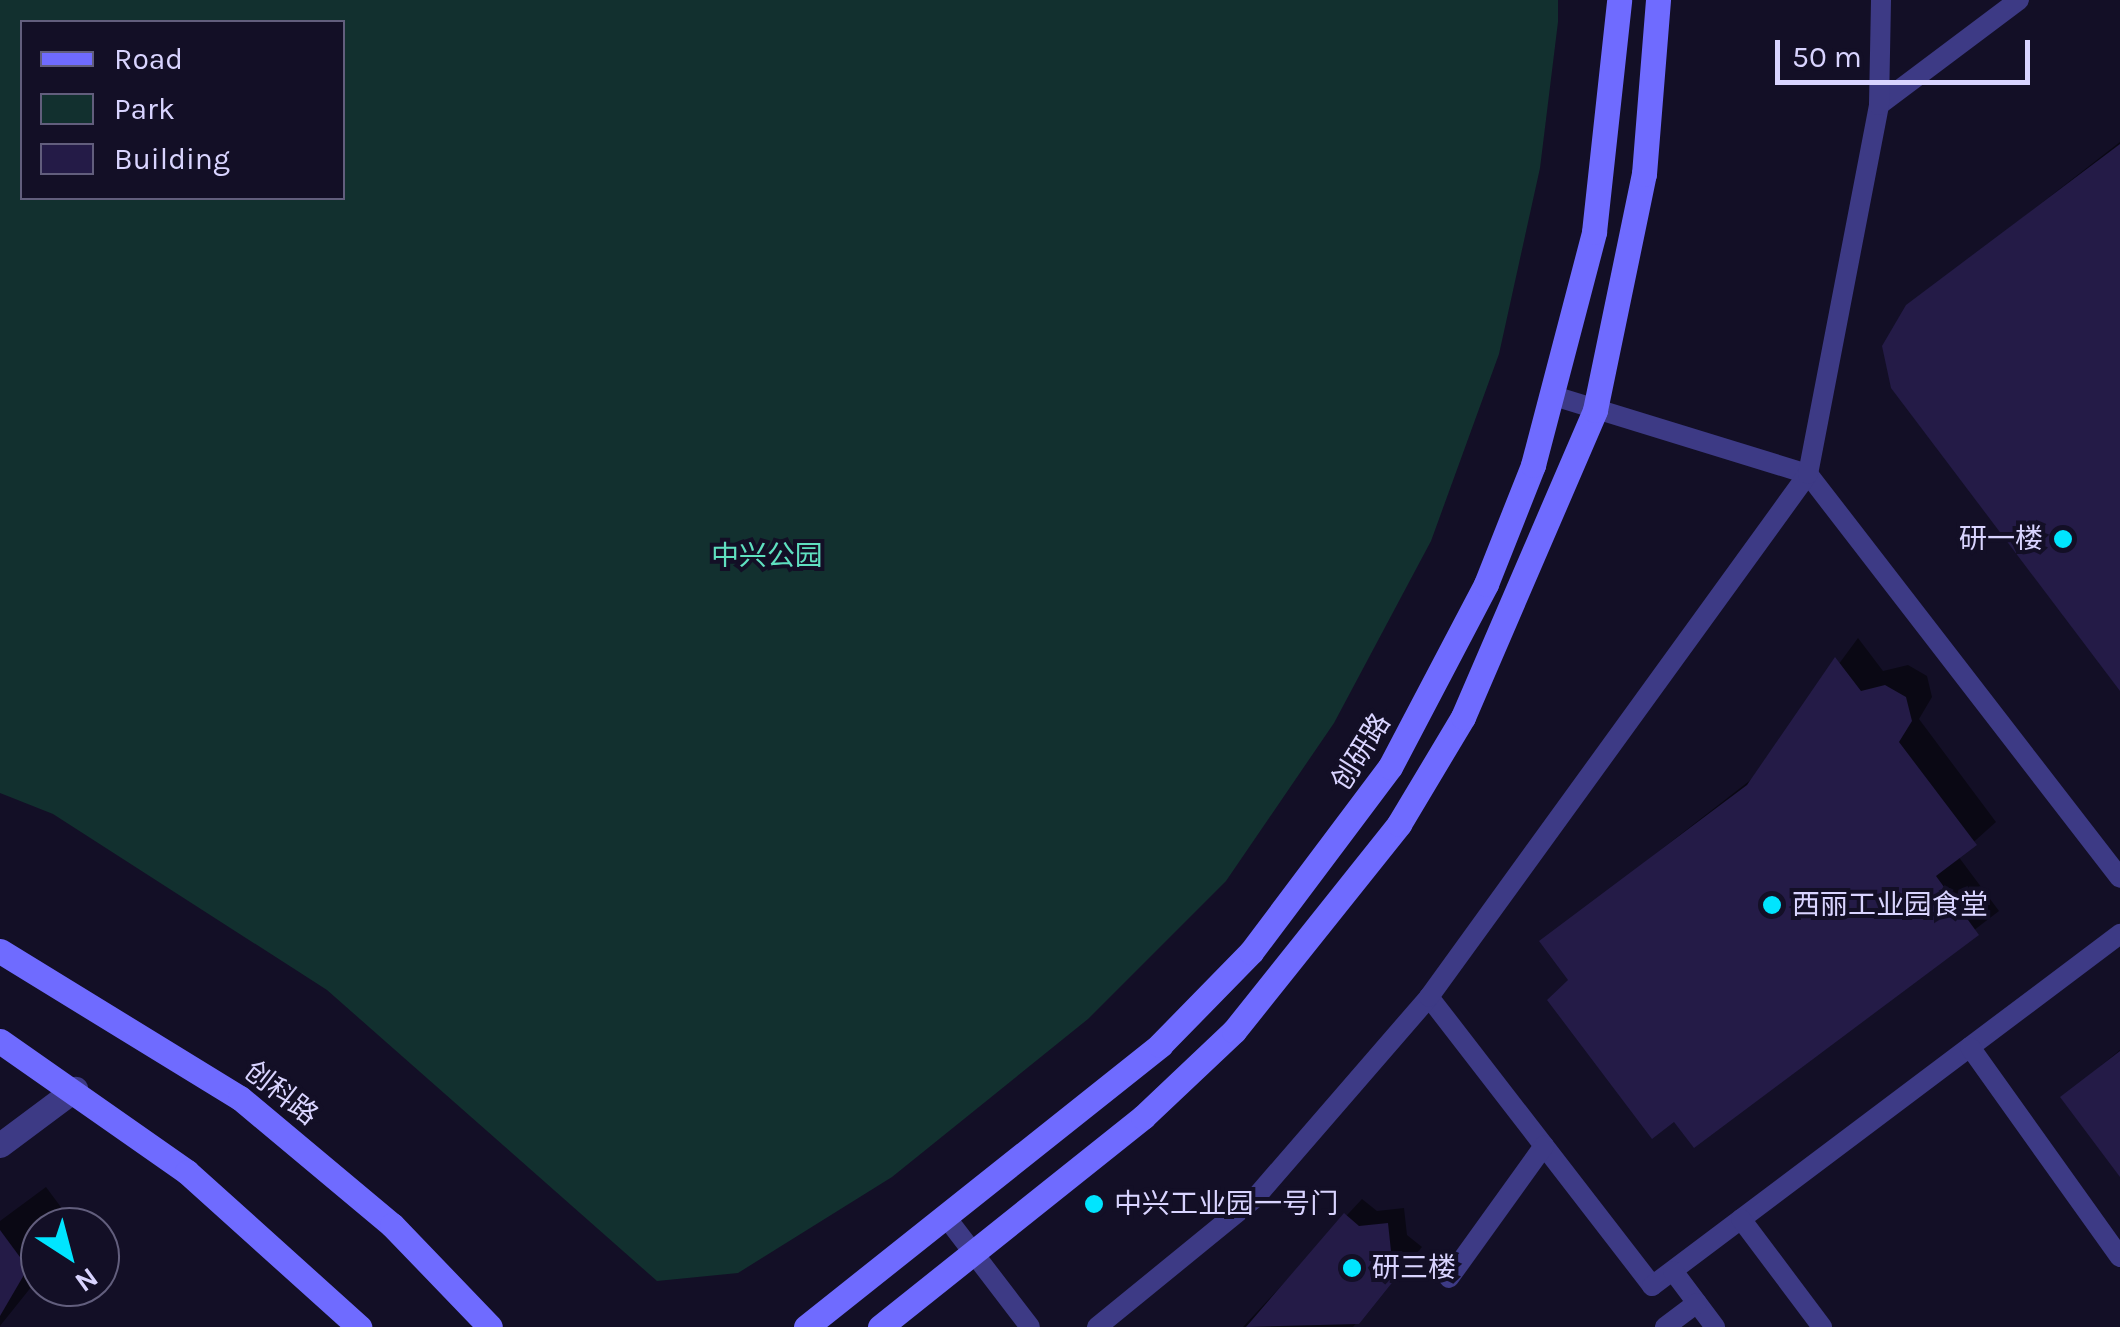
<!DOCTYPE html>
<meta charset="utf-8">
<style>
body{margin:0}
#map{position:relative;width:2120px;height:1327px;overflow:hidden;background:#130f26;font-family:Karla,"Noto Sans SC",sans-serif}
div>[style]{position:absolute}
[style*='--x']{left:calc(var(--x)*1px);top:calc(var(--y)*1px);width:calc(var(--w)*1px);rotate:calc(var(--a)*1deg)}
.green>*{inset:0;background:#12302f}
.shadow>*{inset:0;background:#0007}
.building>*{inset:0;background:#241b47}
.lane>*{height:20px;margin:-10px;padding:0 10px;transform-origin:10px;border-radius:10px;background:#3d3a85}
.street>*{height:25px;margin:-12.5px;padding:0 12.5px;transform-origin:12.5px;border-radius:12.5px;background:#3d3a85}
.secondary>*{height:25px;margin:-12.5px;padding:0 12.5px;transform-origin:12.5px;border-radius:12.5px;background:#6f6bff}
.dots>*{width:28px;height:28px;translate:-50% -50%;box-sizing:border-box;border:5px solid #130f26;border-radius:50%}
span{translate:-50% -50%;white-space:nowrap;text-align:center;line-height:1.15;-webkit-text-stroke:8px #130f26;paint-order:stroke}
.poi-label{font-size:28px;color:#d9d4ff}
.right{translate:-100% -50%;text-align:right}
.left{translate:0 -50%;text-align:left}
.park-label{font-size:28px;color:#5fe0c0}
.street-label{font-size:28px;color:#d9d4ff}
.legend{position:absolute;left:20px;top:20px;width:325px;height:180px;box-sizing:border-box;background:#130f26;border:2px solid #625e7d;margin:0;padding:12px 18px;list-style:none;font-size:30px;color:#d9d4ff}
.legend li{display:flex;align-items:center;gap:20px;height:50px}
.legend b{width:50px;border:2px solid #625e7d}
.north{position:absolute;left:20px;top:1207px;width:100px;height:100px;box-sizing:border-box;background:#130f26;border:2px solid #625e7d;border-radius:50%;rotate:144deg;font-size:28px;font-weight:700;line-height:40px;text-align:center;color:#d9d4ff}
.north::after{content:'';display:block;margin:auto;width:35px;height:45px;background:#00e5ff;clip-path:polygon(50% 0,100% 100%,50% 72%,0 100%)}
.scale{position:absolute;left:1775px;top:40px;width:255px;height:45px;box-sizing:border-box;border:5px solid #d9d4ff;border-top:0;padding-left:12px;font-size:30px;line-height:35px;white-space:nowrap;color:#d9d4ff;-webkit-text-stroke:8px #130f26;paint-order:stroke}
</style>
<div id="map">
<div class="green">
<i style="clip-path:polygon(evenodd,0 0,1558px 0,1558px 22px,1540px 168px,1499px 354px,1431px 541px,1334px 723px,1226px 881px,1088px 1019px,892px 1177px,738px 1273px,657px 1281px,327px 990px,53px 814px,0 793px,0 0,22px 22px,342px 22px,342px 198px,22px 198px,22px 22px)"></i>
</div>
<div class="shadow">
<i style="clip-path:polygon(2120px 142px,2120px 687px,1908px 307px)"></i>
<i style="clip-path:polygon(1858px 638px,1883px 671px,1908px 665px,1927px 676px,1932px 697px,1919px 719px,1996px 822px,1958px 856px,1999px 911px,1694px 1145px,1542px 942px,1757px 775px)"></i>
<i style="clip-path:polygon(2120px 1050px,2120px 1173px,2063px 1097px)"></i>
<i style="clip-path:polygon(46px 1187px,72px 1222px,40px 1227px,40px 1276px,0 1326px,0 1221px)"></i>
<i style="clip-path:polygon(1362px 1199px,1377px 1211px,1404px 1208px,1407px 1235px,1422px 1247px,1353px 1327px,1243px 1327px)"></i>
</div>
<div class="building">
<i style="clip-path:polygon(2120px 144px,2120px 691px,1891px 388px,1882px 346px,1906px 305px)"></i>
<i style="clip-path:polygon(1835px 657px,1861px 691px,1885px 685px,1906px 697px,1912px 721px,1899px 742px,1977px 845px,1936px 876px,1979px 935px,1694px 1148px,1674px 1122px,1652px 1139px,1547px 1000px,1568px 980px,1539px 941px,1747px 785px)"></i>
<i style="clip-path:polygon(2120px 1051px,2120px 1177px,2060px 1097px)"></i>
<i style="clip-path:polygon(1344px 1213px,1359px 1226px,1388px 1223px,1391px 1251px,1407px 1264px,1359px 1324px,1246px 1327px)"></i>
<i style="clip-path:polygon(0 1230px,28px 1268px,0 1316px)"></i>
</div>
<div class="lane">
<i style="--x:1879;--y:105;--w:175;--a:-36.9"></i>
<i style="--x:1554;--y:396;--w:266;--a:17.1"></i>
<i style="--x:1808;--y:474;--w:510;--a:52.32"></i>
<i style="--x:1429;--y:997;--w:365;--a:52.3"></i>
<i style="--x:1652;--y:1286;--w:586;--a:-36.95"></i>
<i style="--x:1970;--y:1047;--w:258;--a:54.5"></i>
<i style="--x:1741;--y:1219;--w:135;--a:53.1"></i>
<i style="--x:949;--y:1221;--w:133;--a:52.6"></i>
<i style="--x:1673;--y:1271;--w:70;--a:53.1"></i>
<i style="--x:1449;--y:1278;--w:163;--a:-54.3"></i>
<i style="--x:1097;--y:1327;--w:204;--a:-39.2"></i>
<i style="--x:1255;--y:1198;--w:266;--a:-49.1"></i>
<i style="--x:1429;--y:997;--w:646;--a:-54.07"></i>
<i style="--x:1808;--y:474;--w:376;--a:-79.1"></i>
<i style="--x:1879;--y:105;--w:105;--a:-88.9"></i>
<i style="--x:1665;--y:1327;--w:40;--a:-37"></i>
</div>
<div class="street">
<i style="--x:0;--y:1145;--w:94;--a:-36.7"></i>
</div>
<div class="secondary">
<i style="--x:0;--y:951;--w:281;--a:31.5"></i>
<i style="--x:240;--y:1098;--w:198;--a:39.9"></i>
<i style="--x:392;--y:1225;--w:141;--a:46.1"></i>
<i style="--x:0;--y:1041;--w:228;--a:35"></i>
<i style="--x:187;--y:1172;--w:232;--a:42"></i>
<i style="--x:806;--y:1327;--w:453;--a:-38.5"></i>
<i style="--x:1160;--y:1045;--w:130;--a:-45.6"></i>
<i style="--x:1251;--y:952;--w:231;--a:-53.1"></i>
<i style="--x:1390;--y:767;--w:207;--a:-62.3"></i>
<i style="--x:1486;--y:584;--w:128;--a:-68.4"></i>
<i style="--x:1533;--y:465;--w:241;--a:-75.3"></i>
<i style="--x:1594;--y:232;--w:233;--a:-83.8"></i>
<i style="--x:880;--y:1327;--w:337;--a:-38.6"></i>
<i style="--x:1143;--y:1117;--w:125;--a:-43.4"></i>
<i style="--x:1234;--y:1031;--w:265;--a:-51.4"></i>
<i style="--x:1399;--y:824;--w:125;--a:-59.1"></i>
<i style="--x:1463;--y:717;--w:334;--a:-66.7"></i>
<i style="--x:1595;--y:410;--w:241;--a:-78.3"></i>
<i style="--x:1644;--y:174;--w:175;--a:-85.4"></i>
</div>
<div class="dots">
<i style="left:2063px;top:539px;background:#00e5ff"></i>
<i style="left:1772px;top:905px;background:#00e5ff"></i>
<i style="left:1094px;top:1204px;background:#00e5ff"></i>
<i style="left:1352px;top:1268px;background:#00e5ff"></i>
</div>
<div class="poi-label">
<span class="right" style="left:2043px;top:539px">研一楼</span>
<span class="left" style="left:1792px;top:905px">西丽工业园食堂</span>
<span class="left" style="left:1114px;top:1204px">中兴工业园一号门</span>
<span class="left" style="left:1372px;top:1268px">研三楼</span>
</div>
<div class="park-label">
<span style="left:767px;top:556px">中兴公园</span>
</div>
<div class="street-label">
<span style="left:1361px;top:752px;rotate:-58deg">创研路</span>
<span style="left:281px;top:1093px;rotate:38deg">创科路</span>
</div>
<ul class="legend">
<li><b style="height:12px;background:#6f6bff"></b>Road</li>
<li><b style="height:28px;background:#12302f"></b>Park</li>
<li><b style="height:28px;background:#241b47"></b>Building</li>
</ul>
<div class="north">N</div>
<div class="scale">50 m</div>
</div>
